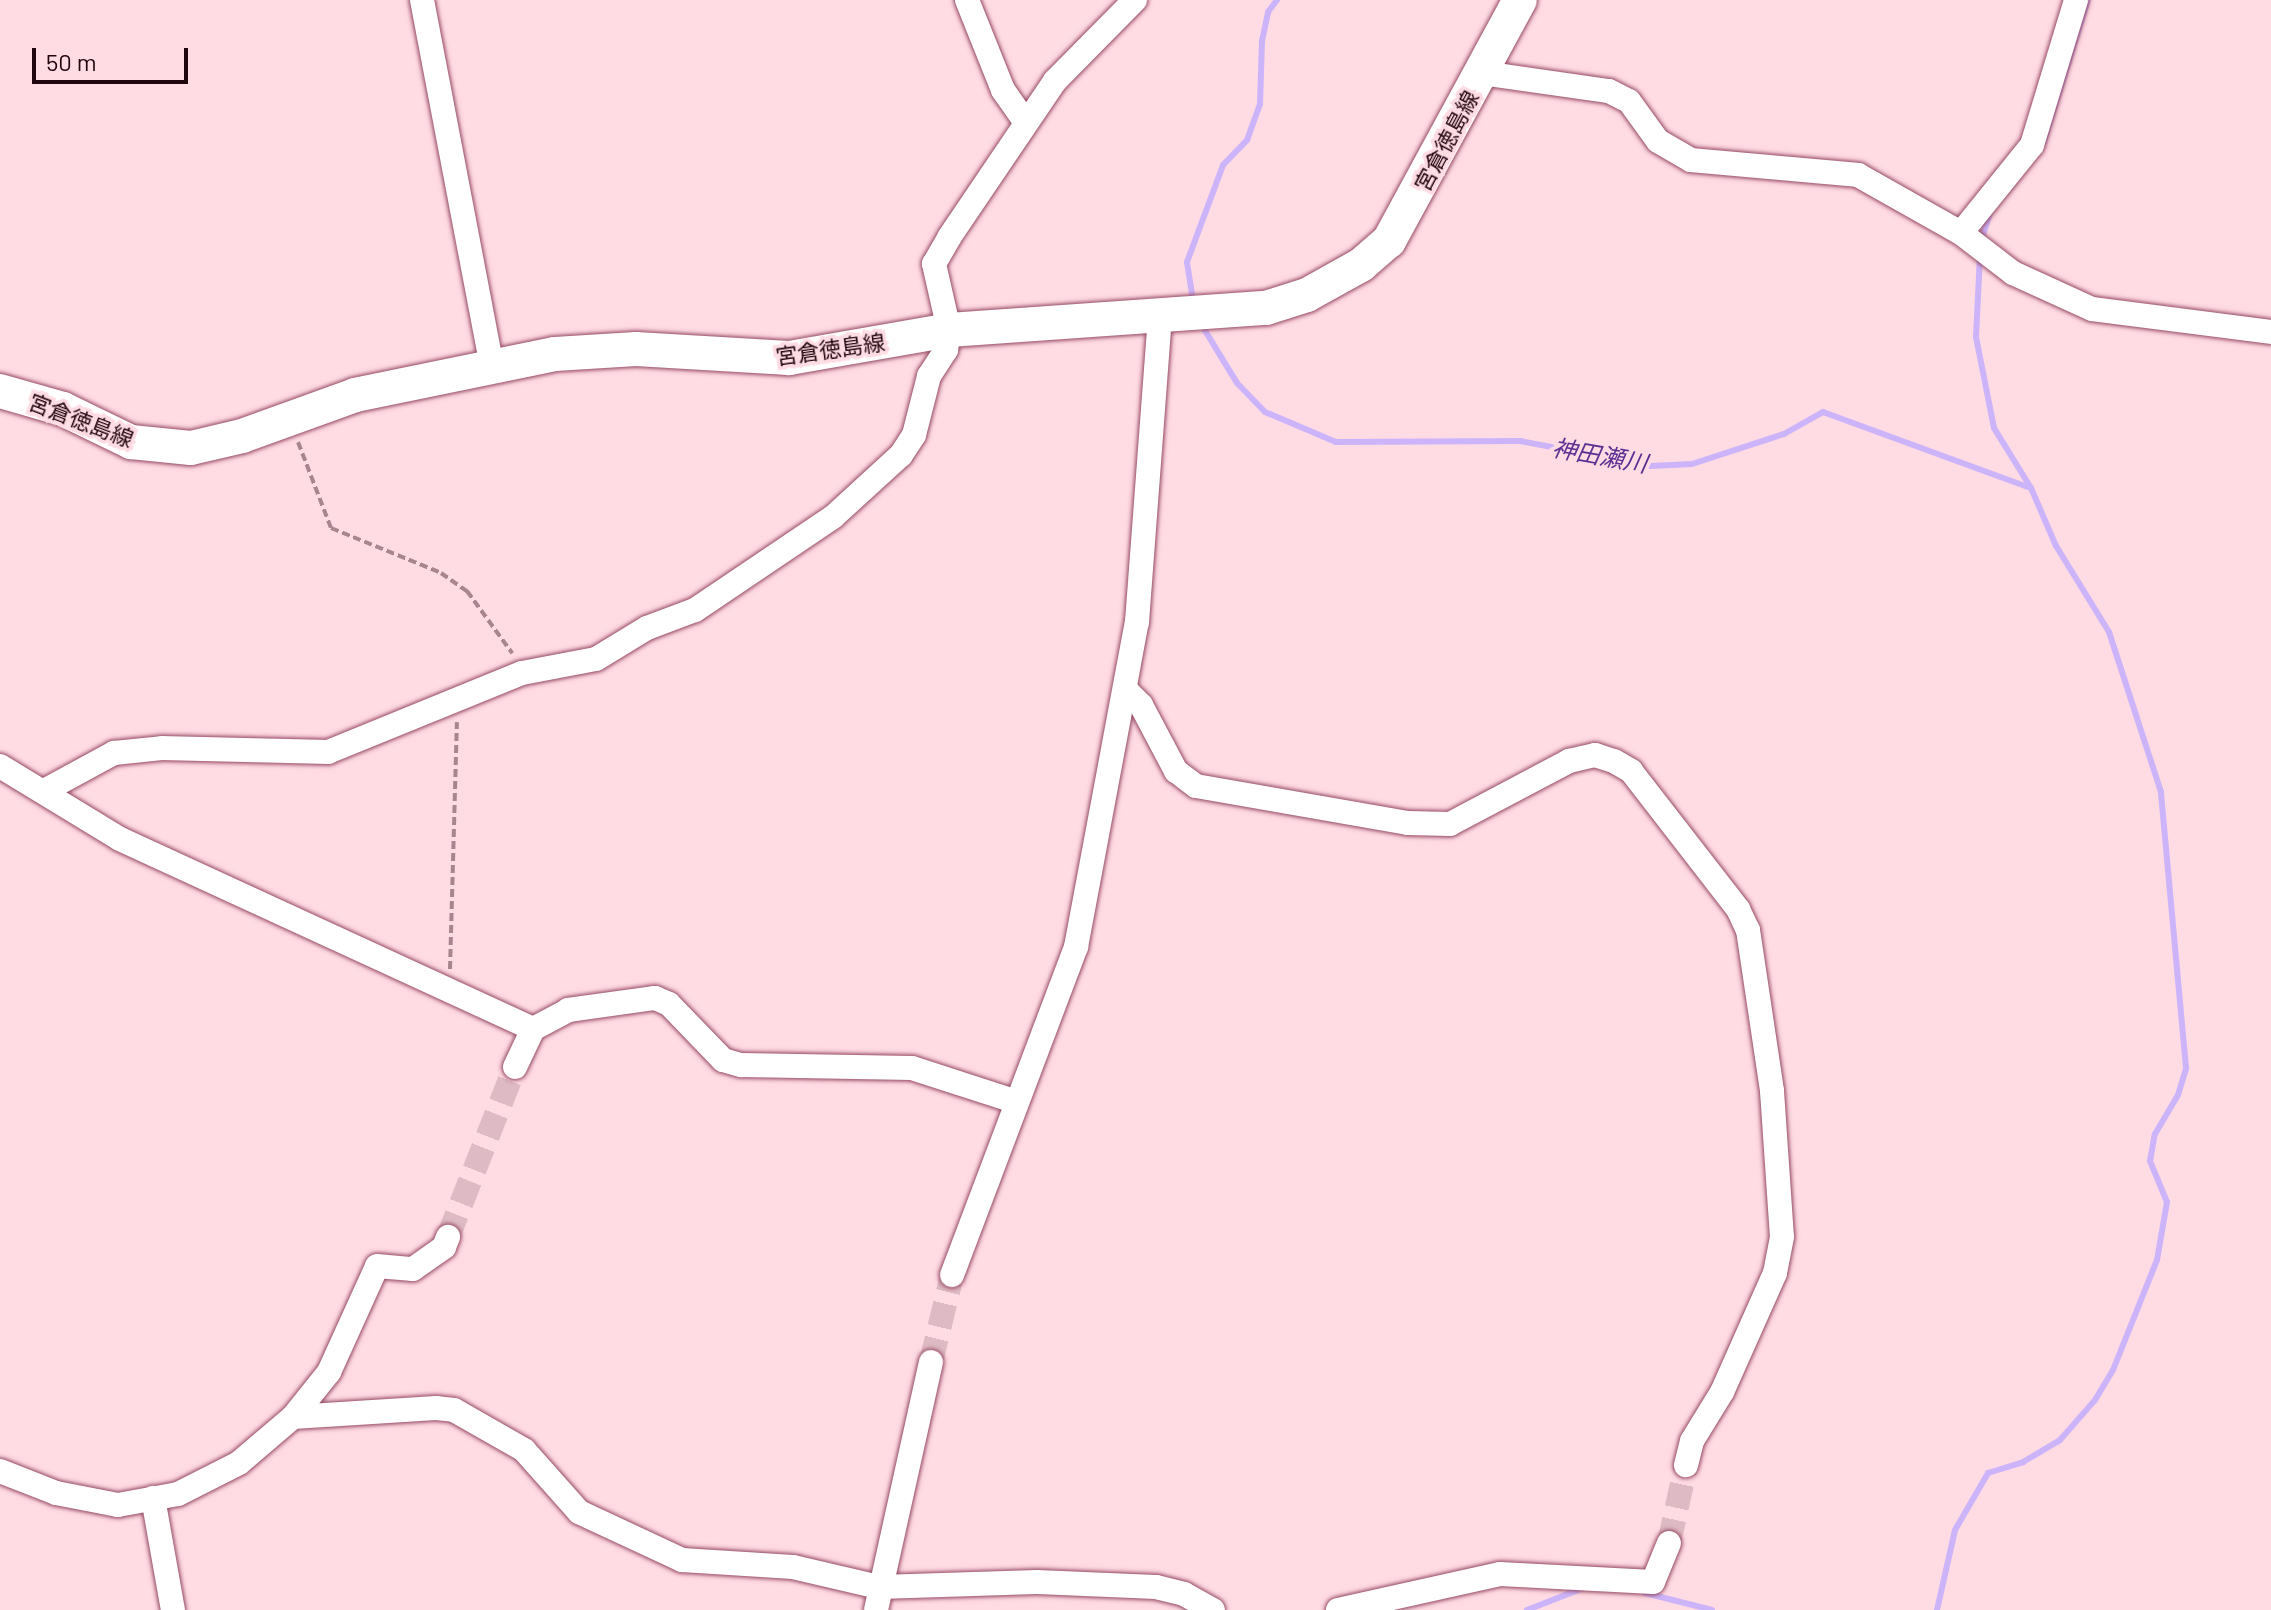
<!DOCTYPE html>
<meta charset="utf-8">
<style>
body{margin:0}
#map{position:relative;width:2271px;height:1610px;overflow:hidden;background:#ffdbe4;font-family:Barlow,"Noto Sans JP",sans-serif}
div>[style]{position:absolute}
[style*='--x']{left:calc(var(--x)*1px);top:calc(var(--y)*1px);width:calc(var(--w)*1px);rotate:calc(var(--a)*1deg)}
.stream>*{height:6px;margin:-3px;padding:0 3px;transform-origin:3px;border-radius:3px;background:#ccb4fa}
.street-tunnel>*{height:24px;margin-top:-12px;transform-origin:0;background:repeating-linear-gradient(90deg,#debbc4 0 24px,transparent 0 36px)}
.path>*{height:4px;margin-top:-2px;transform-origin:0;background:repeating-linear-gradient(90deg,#a7868f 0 8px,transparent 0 12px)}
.roads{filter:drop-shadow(0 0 2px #964a64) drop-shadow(0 0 2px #964a64)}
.street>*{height:24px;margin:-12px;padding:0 12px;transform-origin:12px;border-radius:12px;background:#fff}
.secondary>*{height:34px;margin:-17px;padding:0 17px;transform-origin:17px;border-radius:17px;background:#fff}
span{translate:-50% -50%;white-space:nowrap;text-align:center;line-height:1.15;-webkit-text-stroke:7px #ffdbe4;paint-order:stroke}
.street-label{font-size:22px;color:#21050f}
.water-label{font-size:24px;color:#5b3093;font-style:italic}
.scale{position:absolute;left:32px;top:48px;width:156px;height:36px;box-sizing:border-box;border:4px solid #21050f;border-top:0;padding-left:10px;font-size:24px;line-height:28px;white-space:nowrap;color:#21050f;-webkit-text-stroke:6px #ffdbe4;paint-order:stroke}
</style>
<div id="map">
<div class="stream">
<i style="--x:2044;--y:141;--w:148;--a:-72.7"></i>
<i style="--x:1981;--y:241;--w:28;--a:-72"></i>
<i style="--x:1192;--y:294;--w:32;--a:-99"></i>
<i style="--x:1187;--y:262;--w:103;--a:-69.6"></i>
<i style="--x:1223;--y:165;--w:35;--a:-46"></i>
<i style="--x:1247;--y:140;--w:38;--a:-70"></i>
<i style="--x:1260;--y:104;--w:63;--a:-88.2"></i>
<i style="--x:1262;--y:41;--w:30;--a:-78"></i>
<i style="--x:1268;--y:12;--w:15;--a:-53"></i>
<i style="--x:1201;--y:324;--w:69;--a:58.6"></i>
<i style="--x:1237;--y:383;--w:40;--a:46"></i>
<i style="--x:1265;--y:412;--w:77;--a:22.9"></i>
<i style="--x:1336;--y:442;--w:184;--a:-0.3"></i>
<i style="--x:1520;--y:441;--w:133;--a:10.8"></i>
<i style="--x:1651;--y:466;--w:41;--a:-2.8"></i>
<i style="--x:1692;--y:464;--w:97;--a:-18.1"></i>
<i style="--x:1784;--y:434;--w:45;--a:-29.4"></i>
<i style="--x:1823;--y:412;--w:221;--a:20.1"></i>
<i style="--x:1645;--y:1593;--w:69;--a:14.2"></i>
<i style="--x:1527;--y:1610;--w:60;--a:-21.4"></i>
<i style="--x:1937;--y:1610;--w:82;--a:-77.3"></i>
<i style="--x:1955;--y:1530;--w:66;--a:-59.9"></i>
<i style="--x:1988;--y:1473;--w:37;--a:-17"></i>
<i style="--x:2023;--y:1462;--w:43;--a:-30.7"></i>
<i style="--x:2060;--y:1440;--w:53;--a:-48.8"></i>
<i style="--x:2095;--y:1400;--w:35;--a:-59"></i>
<i style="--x:2113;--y:1370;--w:118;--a:-68.2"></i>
<i style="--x:2157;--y:1260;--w:59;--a:-80.2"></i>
<i style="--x:2167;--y:1202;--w:44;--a:-112.5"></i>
<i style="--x:2150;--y:1161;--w:27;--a:-80"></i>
<i style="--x:2155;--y:1134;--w:45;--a:-59.5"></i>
<i style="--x:2178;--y:1095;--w:28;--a:-73"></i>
<i style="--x:2186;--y:1068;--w:277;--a:-95.2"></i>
<i style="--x:2161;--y:792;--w:168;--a:-108"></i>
<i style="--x:2109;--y:632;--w:101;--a:-121.6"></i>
<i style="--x:2056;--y:546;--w:63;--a:-113.3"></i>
<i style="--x:2031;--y:488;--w:70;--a:-121.7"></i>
<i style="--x:1994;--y:428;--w:93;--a:-101.2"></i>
<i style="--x:1976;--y:337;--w:81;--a:-87.2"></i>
</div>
<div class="street-tunnel">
<i style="--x:448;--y:1237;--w:183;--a:-68.5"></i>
<i style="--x:931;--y:1362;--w:89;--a:-76.4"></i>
<i style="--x:1669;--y:1543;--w:80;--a:-77.7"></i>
</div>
<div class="path">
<i style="--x:298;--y:442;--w:92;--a:69"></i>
<i style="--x:331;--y:528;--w:119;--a:22.2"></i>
<i style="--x:441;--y:573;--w:32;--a:35"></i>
<i style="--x:467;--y:591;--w:77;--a:54"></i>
<i style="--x:450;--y:969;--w:247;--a:-88.4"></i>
</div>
<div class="roads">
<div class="street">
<i style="--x:422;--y:0;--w:374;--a:79.2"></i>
<i style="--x:967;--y:0;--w:97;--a:68.2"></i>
<i style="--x:1003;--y:90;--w:38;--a:55"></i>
<i style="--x:1482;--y:73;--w:128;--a:8.1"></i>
<i style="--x:1609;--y:91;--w:22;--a:27"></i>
<i style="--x:1629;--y:101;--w:49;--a:54.1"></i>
<i style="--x:1658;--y:141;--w:38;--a:30"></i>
<i style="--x:1691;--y:160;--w:168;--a:5.1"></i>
<i style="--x:1858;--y:175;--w:118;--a:29.4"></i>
<i style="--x:1961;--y:233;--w:66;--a:37.6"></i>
<i style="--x:2013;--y:273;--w:87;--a:24.5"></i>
<i style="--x:2092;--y:309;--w:180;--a:7.3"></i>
<i style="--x:1961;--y:233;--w:113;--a:-51.1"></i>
<i style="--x:2032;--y:145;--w:152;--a:-73.1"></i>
<i style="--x:1127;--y:691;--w:20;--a:45"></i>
<i style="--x:1141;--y:705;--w:75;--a:62.1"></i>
<i style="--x:1176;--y:771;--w:25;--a:37"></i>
<i style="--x:1196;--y:786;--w:215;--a:9.9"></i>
<i style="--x:1408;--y:823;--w:42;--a:1.4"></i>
<i style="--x:1450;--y:824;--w:135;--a:-27.9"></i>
<i style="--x:1569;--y:761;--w:27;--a:-13"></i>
<i style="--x:1595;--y:755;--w:20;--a:18"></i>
<i style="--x:1614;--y:761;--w:20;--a:30"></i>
<i style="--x:1631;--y:771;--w:175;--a:52.2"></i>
<i style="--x:1738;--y:909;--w:23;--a:65"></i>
<i style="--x:1748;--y:930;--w:163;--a:81.5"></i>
<i style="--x:1772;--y:1091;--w:146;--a:86.1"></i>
<i style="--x:1782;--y:1237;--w:37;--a:101"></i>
<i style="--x:1775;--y:1273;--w:130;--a:114"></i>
<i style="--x:1722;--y:1392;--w:57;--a:121.5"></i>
<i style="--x:1692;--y:1441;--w:25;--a:104"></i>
<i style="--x:0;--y:766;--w:140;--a:31.3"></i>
<i style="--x:120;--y:839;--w:455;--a:24.7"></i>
<i style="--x:533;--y:1029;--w:40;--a:-28"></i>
<i style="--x:568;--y:1010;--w:88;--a:-7.9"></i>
<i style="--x:655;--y:998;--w:15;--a:23"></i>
<i style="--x:669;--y:1004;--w:78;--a:46"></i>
<i style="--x:723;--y:1060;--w:19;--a:16"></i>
<i style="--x:741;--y:1065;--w:171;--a:1"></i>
<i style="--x:912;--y:1068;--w:110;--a:17.9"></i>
<i style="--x:44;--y:791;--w:80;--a:-28.5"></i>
<i style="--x:114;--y:753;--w:48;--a:-5.9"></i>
<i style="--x:162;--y:748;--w:166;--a:1.4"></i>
<i style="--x:328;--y:752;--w:209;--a:-22.2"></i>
<i style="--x:522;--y:673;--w:75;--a:-10.7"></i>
<i style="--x:596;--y:659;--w:60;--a:-31.3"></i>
<i style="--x:647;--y:628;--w:51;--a:-20.6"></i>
<i style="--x:695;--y:610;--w:166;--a:-34"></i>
<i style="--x:833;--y:517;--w:92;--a:-42.4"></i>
<i style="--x:901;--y:455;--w:24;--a:-57"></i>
<i style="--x:914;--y:435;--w:61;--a:-75.7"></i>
<i style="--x:929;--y:376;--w:31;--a:-57"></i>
<i style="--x:946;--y:350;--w:20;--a:-81"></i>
<i style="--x:949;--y:330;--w:68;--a:-102.8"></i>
<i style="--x:934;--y:264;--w:32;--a:-60"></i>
<i style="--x:950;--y:236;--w:187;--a:-55.9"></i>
<i style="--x:1055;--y:81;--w:114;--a:-45.4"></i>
<i style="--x:515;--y:1067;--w:42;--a:-64.7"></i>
<i style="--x:952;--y:1275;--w:351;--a:-69.3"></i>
<i style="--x:1076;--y:947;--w:331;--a:-79.4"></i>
<i style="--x:1137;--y:622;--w:307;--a:-85.7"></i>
<i style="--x:293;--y:1417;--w:58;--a:-51.3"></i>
<i style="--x:329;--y:1372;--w:116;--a:-65.6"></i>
<i style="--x:377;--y:1266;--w:36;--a:5"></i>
<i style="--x:413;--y:1269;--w:38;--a:-35"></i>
<i style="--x:444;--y:1247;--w:11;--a:-68"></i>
<i style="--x:0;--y:1471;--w:60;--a:21.4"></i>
<i style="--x:56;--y:1493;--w:63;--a:11"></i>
<i style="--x:118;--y:1505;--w:61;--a:-10.4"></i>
<i style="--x:178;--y:1494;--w:68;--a:-26.9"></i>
<i style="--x:239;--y:1463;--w:71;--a:-40.4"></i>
<i style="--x:293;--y:1417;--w:143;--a:-3.6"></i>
<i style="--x:436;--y:1408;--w:18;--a:6"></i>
<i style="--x:454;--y:1410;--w:81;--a:29.7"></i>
<i style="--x:524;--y:1450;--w:83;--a:48.4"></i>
<i style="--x:579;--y:1512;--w:114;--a:25"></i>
<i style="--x:682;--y:1560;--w:111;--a:3.6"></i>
<i style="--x:793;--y:1567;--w:88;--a:13.1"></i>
<i style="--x:879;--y:1587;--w:158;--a:-1.8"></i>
<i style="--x:1037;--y:1582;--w:119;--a:2.4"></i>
<i style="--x:1156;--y:1587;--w:29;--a:14"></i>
<i style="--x:1184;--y:1594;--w:33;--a:29"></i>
<i style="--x:153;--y:1498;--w:114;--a:79.9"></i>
<i style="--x:876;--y:1610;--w:254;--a:-77.5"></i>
<i style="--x:1338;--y:1610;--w:166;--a:-12.5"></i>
<i style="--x:1500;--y:1574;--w:153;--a:3"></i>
<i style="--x:1653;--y:1582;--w:42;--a:-67.7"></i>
</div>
<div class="secondary">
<i style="--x:0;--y:391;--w:66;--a:15.9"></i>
<i style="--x:63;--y:409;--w:76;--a:25.9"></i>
<i style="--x:131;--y:442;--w:60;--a:5.7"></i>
<i style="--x:191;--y:448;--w:52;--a:-13.2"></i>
<i style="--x:242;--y:436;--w:120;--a:-19.9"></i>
<i style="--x:355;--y:395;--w:204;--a:-11.6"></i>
<i style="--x:555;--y:354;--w:81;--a:-3.5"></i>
<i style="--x:636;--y:349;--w:153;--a:3.4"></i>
<i style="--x:789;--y:358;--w:162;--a:-9.9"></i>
<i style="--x:949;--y:330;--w:318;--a:-4"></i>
<i style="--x:1266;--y:308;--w:43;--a:-17.6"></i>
<i style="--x:1307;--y:295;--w:62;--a:-29.1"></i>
<i style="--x:1361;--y:265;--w:37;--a:-41"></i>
<i style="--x:1389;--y:241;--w:274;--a:-61.5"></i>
</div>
</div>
<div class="street-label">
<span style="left:1446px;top:141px;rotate:-62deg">宮倉徳島線</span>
<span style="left:830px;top:349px;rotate:-8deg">宮倉徳島線</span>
<span style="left:81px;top:420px;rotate:21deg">宮倉徳島線</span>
</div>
<div class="water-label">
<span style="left:1600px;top:455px;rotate:10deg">神田瀬川</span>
</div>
<div class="scale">50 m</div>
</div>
